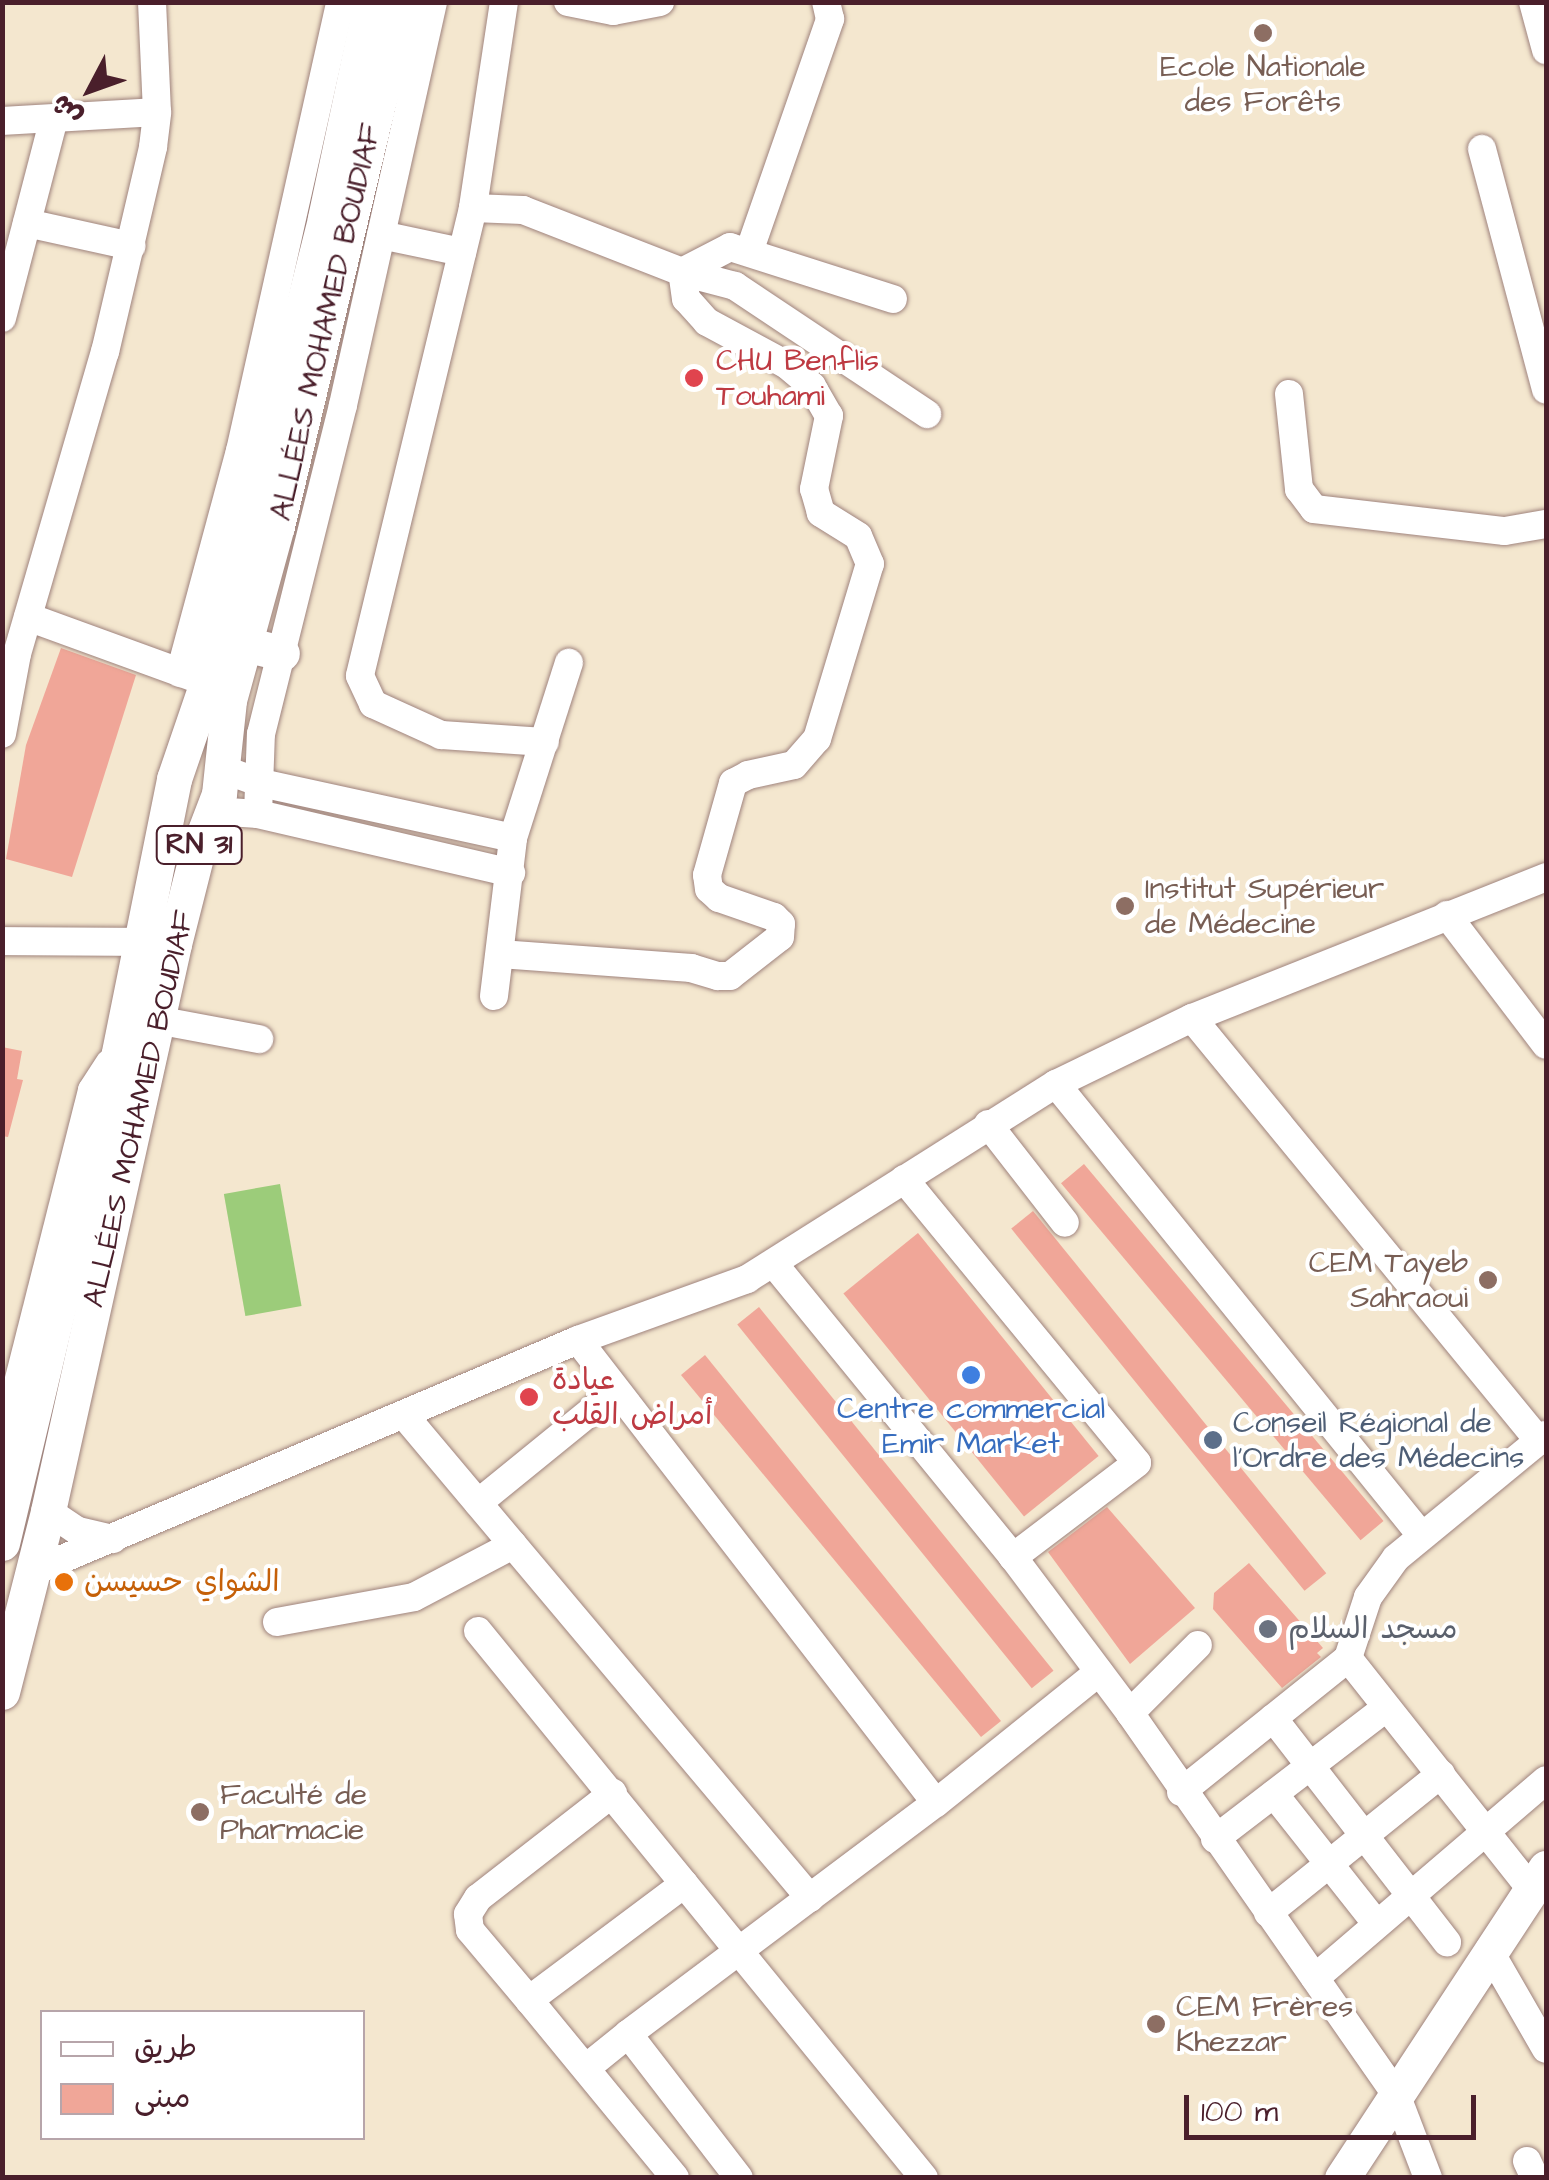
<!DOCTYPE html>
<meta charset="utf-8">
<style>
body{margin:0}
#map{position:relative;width:1549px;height:2180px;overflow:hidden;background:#f4e7cf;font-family:"Architects Daughter","Playpen Sans Arabic",sans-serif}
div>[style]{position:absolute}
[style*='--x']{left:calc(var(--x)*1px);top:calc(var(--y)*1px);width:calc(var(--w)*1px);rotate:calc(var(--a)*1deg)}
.green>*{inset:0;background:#9ccc7a;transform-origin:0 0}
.building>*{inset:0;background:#f0a698;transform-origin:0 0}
.roads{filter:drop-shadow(0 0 2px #9f837d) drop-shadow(0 0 2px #9f837d)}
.minor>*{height:28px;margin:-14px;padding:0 14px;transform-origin:14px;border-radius:14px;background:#fff}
.major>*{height:35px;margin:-17.5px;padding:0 17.5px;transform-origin:17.5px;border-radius:17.5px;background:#fff}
.dots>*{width:28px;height:28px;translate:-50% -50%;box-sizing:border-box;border:5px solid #fff;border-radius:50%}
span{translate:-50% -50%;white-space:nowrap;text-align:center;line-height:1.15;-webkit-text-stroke:8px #fff;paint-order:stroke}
.shield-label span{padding:2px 8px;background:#fff;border:2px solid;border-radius:8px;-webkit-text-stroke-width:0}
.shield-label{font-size:28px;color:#4a1f2b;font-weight:700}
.education-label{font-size:30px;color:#785e54}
.left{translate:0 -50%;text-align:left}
.right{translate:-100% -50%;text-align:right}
.street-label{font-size:30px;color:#4a1f2b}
.health-label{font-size:30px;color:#be3a42}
.shop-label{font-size:30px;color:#366cbe}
.service-label{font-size:30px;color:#4e5e75}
.food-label{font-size:30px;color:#c56008}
.worship-label{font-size:30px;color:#5b616d}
.frame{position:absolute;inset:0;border:5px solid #4a1f2b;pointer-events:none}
.legend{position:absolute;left:40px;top:2010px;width:325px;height:130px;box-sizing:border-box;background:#fff;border:2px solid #b7a5aa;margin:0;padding:12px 18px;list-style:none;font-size:30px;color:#4a1f2b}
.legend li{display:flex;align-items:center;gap:20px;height:50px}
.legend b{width:50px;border:2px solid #b7a5aa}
.north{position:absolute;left:40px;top:40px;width:100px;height:100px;-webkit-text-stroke:8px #fff;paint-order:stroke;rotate:229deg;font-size:28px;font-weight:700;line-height:40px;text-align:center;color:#4a1f2b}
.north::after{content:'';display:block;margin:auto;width:35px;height:45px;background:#4a1f2b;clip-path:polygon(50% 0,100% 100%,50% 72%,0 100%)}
.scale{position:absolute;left:1184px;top:2095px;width:292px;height:45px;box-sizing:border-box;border:5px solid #4a1f2b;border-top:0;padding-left:12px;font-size:30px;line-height:35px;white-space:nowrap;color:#4a1f2b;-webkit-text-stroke:8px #fff;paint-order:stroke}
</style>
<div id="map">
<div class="green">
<i style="left:280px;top:1184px;width:124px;height:57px;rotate:80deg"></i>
</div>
<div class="building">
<i style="clip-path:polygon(61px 648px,136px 675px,72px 877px,6px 859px,26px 745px)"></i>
<i style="clip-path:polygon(2px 1047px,22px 1051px,17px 1079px,23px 1080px,8px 1137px,2px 1136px)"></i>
<i style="left:1084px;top:1164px;width:466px;height:30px;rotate:50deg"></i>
<i style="left:1033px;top:1211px;width:466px;height:28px;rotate:51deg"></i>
<i style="left:918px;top:1233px;width:287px;height:96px;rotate:51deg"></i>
<i style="left:759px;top:1307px;width:468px;height:28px;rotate:51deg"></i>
<i style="clip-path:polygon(705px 1355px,1001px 1721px,981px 1737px,681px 1375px)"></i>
<i style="clip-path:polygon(1107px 1507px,1195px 1608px,1130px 1664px,1048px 1552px)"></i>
<i style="clip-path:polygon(1249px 1563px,1323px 1648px,1317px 1653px,1321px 1657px,1282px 1688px,1213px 1609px,1214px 1593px)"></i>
</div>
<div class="roads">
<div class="minor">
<i style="--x:504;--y:2;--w:208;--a:98.6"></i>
<i style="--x:473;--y:208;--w:481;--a:103.6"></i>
<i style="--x:360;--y:676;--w:31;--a:65"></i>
<i style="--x:373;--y:704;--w:75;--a:24.5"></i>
<i style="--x:441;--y:735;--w:104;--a:3.9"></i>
<i style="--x:568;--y:2;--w:46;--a:11.3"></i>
<i style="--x:613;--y:11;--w:48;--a:-10.8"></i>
<i style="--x:1533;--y:2;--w:50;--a:74.8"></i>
<i style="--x:2;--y:121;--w:155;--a:-3.3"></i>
<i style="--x:1482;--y:149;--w:249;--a:75.1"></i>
<i style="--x:473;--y:208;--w:50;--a:2.3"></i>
<i style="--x:523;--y:210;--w:171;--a:21.3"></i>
<i style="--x:682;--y:272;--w:55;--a:14.8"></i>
<i style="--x:735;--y:286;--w:231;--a:33.7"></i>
<i style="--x:27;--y:223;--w:107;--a:12.5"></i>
<i style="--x:381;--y:235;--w:83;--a:11.9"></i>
<i style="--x:749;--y:252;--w:247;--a:-70.8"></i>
<i style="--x:830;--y:19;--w:17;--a:-103"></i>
<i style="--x:2;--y:318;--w:206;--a:-75.4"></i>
<i style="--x:1289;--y:394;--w:96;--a:84"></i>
<i style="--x:1299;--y:489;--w:25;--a:53"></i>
<i style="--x:1314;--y:509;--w:192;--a:6.6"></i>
<i style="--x:1505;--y:531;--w:42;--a:-9.7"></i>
<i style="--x:28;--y:617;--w:179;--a:20"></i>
<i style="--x:180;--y:673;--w:230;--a:-74.9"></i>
<i style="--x:240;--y:451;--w:460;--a:-77.4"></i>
<i style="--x:2;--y:734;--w:81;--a:-79.4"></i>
<i style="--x:17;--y:654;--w:315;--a:-73.8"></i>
<i style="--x:105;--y:352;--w:211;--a:-76.8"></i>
<i style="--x:153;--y:147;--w:35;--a:-83"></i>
<i style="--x:157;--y:112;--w:110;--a:-92.6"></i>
<i style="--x:222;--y:769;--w:41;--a:19.7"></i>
<i style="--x:261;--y:783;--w:258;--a:12.3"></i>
<i style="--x:214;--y:811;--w:44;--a:3.9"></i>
<i style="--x:258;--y:814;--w:260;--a:13.1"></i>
<i style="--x:258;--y:814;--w:80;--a:-87.9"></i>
<i style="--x:261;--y:734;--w:339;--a:-76"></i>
<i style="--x:343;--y:405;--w:413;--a:-77.4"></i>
<i style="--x:1447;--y:915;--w:163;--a:52.7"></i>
<i style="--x:2;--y:941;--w:140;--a:0.4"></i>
<i style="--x:500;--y:954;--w:192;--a:4.2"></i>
<i style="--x:691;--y:968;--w:28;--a:17"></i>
<i style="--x:718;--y:976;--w:12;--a:0"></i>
<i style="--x:730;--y:976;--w:63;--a:-38"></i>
<i style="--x:780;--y:937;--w:13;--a:-86"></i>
<i style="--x:781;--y:924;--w:10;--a:-135"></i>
<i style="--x:774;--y:917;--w:58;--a:-160.9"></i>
<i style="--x:719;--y:898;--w:13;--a:-138"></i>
<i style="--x:709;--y:889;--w:14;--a:-98"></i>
<i style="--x:707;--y:875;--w:96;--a:-74.2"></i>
<i style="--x:733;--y:783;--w:17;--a:-28"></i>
<i style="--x:748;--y:775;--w:47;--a:-12.3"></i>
<i style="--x:794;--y:765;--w:35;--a:-49"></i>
<i style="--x:817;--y:739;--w:183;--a:-73.2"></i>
<i style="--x:870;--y:564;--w:30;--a:-113"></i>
<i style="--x:858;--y:536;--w:44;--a:-148.1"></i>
<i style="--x:821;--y:513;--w:25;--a:-106"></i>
<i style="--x:814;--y:489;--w:75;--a:-78.4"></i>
<i style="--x:829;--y:416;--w:34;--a:-120"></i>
<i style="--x:812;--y:386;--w:33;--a:-140"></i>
<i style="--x:787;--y:365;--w:91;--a:-151.7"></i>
<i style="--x:707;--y:322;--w:31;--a:-132"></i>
<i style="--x:686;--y:299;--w:27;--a:-98"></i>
<i style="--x:682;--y:272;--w:54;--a:-27.5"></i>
<i style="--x:730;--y:247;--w:171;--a:17.7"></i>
<i style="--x:494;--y:996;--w:159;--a:-83.1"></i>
<i style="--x:513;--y:838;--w:184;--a:-72.3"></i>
<i style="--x:1192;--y:1018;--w:547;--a:50.64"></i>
<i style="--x:157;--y:1020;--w:104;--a:10.6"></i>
<i style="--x:1056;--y:1084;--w:580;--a:51.02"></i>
<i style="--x:988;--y:1124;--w:125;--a:52.1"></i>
<i style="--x:904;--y:1179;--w:367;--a:50.6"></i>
<i style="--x:1137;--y:1463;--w:156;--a:142.8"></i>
<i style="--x:774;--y:1264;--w:378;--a:50.8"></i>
<i style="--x:1013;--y:1557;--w:195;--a:53.1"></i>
<i style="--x:1130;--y:1713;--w:465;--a:55.1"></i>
<i style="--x:1396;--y:2094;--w:90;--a:69.1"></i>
<i style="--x:578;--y:1340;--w:585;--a:52.29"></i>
<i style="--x:404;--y:1415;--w:631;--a:49.95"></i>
<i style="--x:2;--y:1446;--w:367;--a:-75.8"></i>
<i style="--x:92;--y:1090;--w:31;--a:-57"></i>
<i style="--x:478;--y:1503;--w:178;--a:-39.1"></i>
<i style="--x:48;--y:1511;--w:36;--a:34"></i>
<i style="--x:78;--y:1531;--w:36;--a:13"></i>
<i style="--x:34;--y:1571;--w:591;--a:-23.01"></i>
<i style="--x:578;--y:1340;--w:180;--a:-19.8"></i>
<i style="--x:747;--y:1279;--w:365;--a:-32.3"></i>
<i style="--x:1056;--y:1084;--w:151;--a:-25.9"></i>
<i style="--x:1192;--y:1018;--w:381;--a:-21.7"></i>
<i style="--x:277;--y:1622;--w:139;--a:-10.3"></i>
<i style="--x:414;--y:1597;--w:112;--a:-27.7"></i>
<i style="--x:478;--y:1631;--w:706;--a:50.81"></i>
<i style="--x:1130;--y:1713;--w:96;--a:-45"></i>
<i style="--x:1273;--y:1718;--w:284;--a:52.2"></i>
<i style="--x:1181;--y:1792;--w:214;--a:-38.7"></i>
<i style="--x:613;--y:1793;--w:171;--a:142.1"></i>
<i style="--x:478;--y:1898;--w:19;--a:122"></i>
<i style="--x:468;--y:1914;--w:16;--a:83"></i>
<i style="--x:470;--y:1930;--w:92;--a:49.9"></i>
<i style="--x:529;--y:2000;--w:194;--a:-36.8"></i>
<i style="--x:1274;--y:1794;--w:163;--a:51.7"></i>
<i style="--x:1215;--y:1839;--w:215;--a:-37.5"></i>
<i style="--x:1531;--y:1889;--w:295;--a:-128.4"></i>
<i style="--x:1348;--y:1658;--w:64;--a:-71.8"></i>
<i style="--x:1368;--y:1597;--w:48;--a:-54.3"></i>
<i style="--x:1396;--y:1558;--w:194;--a:-39.4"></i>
<i style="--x:1268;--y:1913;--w:222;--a:-38.8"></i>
<i style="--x:1489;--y:1950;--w:114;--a:60.1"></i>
<i style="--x:1315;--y:1978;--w:304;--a:-40.6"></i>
<i style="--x:529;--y:2000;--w:230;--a:50.6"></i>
<i style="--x:586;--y:2068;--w:54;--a:-39"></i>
<i style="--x:1527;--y:2161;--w:19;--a:65"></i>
<i style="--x:739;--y:2178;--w:182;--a:-127.6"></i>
<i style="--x:628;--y:2034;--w:385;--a:-36.9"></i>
<i style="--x:936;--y:1803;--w:209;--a:-38.8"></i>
</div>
<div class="major">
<i style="--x:245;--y:644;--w:38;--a:14"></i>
<i style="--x:2;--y:1543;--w:500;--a:-76.6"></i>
<i style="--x:118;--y:1057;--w:284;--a:-78.6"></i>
<i style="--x:174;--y:779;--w:120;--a:-71.1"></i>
<i style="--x:213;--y:665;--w:461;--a:-75.9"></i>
<i style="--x:325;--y:218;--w:221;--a:-78"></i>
<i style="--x:2;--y:1692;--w:187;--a:-75.7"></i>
<i style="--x:48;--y:1511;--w:581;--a:-77.47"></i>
<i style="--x:174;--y:944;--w:98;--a:-75.8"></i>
<i style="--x:198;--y:849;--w:59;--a:-69.1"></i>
<i style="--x:219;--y:794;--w:95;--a:-83.9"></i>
<i style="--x:229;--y:700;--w:180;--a:-74.6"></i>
<i style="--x:277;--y:526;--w:539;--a:-76.58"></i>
<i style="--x:1342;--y:2178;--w:371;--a:-56.7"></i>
</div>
</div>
<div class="dots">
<i style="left:1263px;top:33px;background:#8d6e63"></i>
<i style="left:694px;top:378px;background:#e0444e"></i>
<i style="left:1125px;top:906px;background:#8d6e63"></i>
<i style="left:1488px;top:1280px;background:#8d6e63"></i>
<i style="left:971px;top:1375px;background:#3f7fe0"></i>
<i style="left:529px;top:1397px;background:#e0444e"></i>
<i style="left:1213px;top:1440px;background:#5c6f8a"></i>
<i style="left:64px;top:1582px;background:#e8710a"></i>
<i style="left:1268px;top:1629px;background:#6b7280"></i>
<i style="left:200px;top:1812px;background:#8d6e63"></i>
<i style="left:1156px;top:2024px;background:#8d6e63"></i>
</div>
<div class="shield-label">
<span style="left:199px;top:845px">RN 31</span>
</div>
<div class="education-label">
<span style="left:1263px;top:84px">Ecole Nationale<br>des Forêts</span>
<span class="left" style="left:1145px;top:906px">Institut Supérieur<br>de Médecine</span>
<span class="right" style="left:1468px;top:1280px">CEM Tayeb<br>Sahraoui</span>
<span class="left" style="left:220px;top:1812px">Faculté de<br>Pharmacie</span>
<span class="left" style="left:1176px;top:2024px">CEM Frères<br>Khezzar</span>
</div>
<div class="street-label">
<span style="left:326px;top:322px;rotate:-77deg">ALLÉES MOHAMED BOUDIAF</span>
<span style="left:139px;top:1109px;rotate:-77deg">ALLÉES MOHAMED BOUDIAF</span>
</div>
<div class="health-label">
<span class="left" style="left:716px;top:378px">CHU Benflis<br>Touhami</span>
<span class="left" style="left:552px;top:1397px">عيادة<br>أمراض القلب</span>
</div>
<div class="shop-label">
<span style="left:971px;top:1426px">Centre commercial<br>Emir Market</span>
</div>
<div class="service-label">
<span class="left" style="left:1233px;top:1440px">Conseil Régional de<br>l'Ordre des Médecins</span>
</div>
<div class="food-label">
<span class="left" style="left:84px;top:1582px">الشواي حسيسن</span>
</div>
<div class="worship-label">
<span class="left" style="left:1288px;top:1629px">مسجد السلام</span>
</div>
<div class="frame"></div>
<ul class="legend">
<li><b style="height:12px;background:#fff"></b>طريق</li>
<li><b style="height:28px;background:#f0a698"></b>مبنى</li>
</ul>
<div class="north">ش</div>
<div class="scale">100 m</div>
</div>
